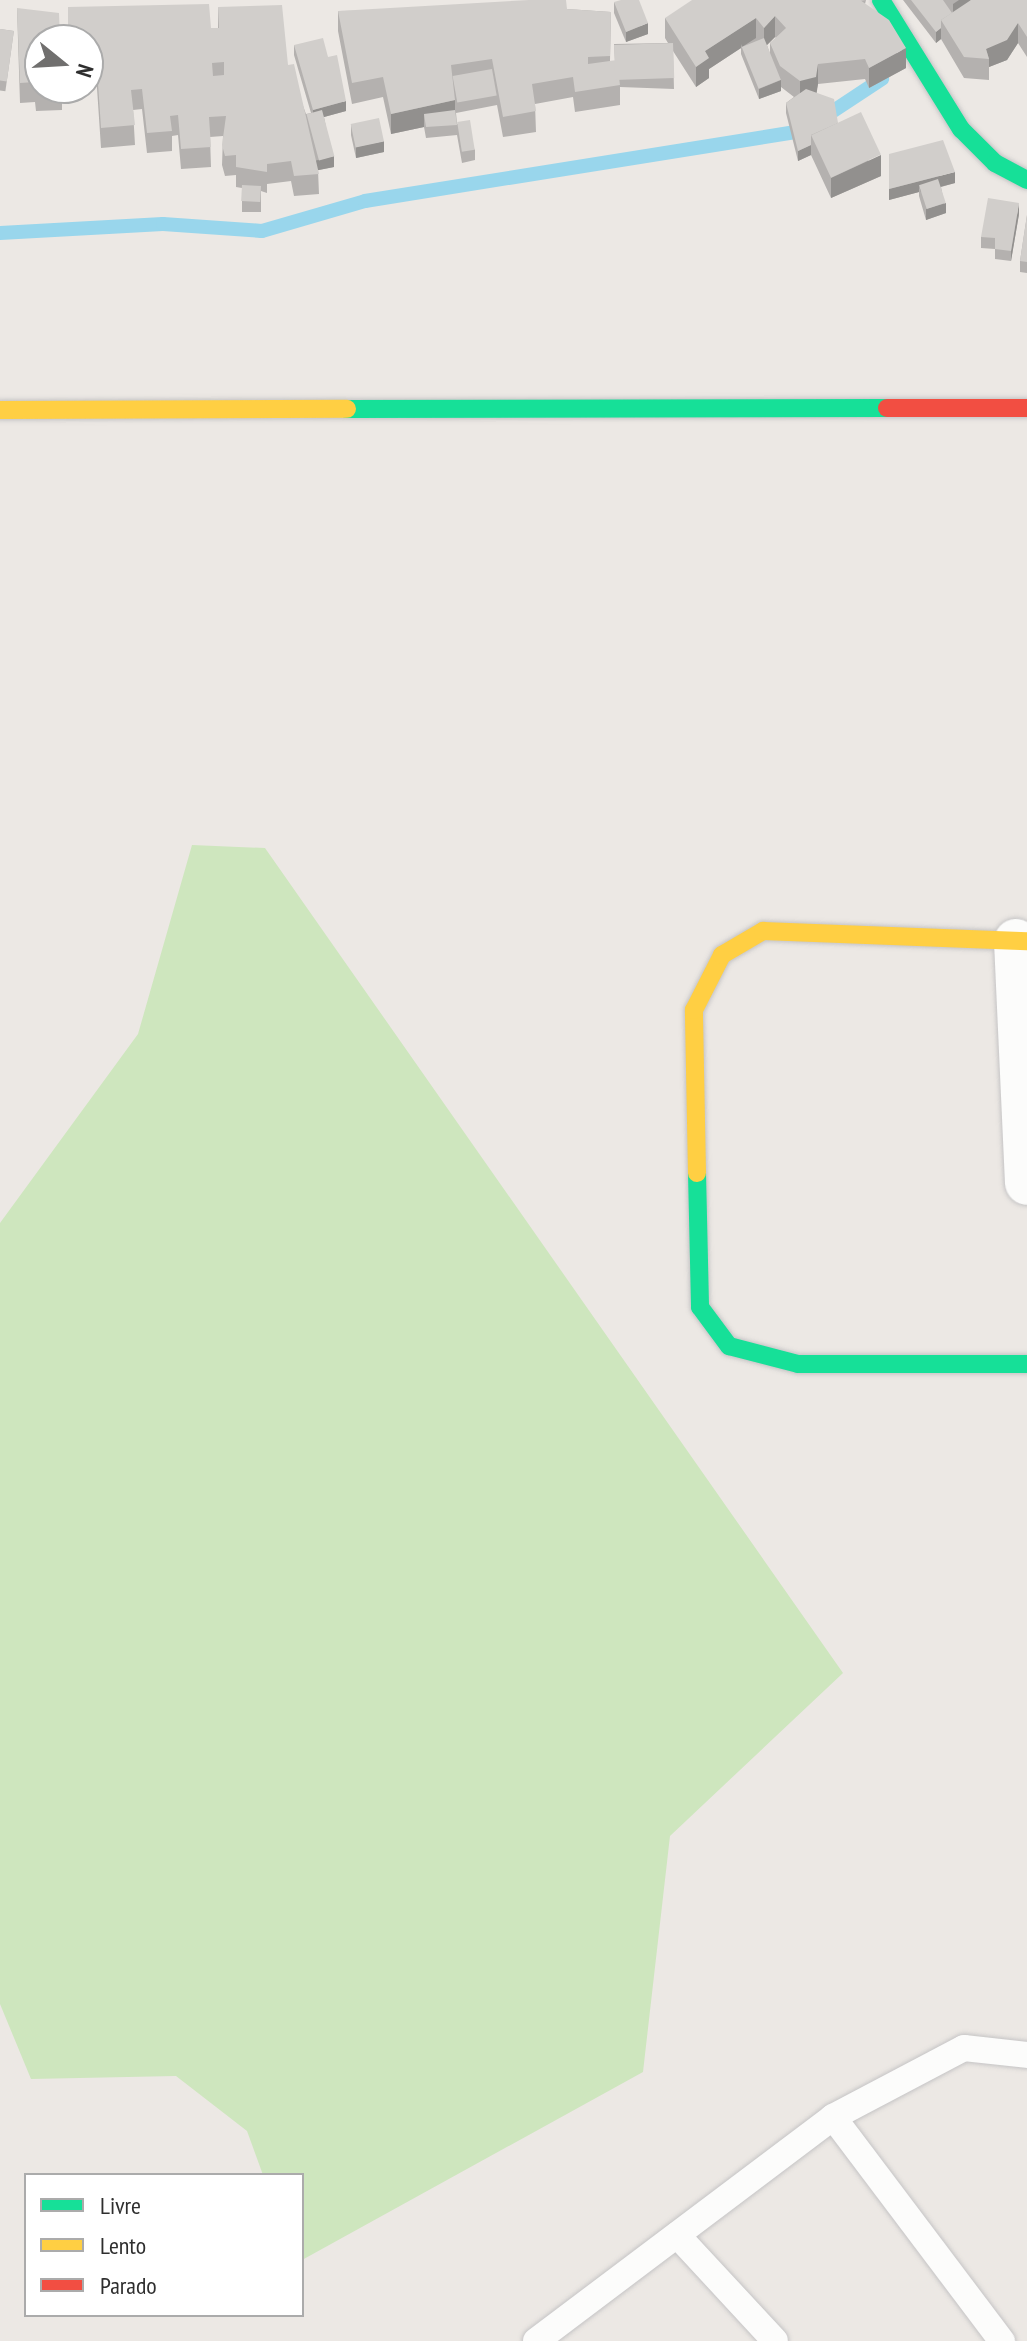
<!DOCTYPE html>
<style>
body{margin:0}
#map{position:relative;width:1027px;height:2341px;overflow:hidden;background:#ece8e4;font-family:"PT Sans Narrow",sans-serif}
div>[style]{position:absolute}
[style*='--x']{left:calc(var(--x)*1px);top:calc(var(--y)*1px);width:calc(var(--w)*1px);rotate:calc(var(--a)*1deg)}
.green>*{inset:0;background:#cee6be}
.stream>*{height:14px;margin:-7px;padding:0 7px;transform-origin:7px;border-radius:7px;background:#99d6ec}
.roads{filter:drop-shadow(0 0 2px #c5c4c5) drop-shadow(0 0 2px #c5c4c5)}
.lane>*{height:26px;margin:-13px;padding:0 13px;transform-origin:13px;border-radius:13px;background:#fcfcfb}
.street>*{height:44px;margin:-22px;padding:0 22px;transform-origin:22px;border-radius:22px;background:#fcfcfb}
.fast>*{height:18px;margin:-9px;padding:0 9px;transform-origin:9px;border-radius:9px;background:#16e098}
.slow>*{height:18px;margin:-9px;padding:0 9px;transform-origin:9px;border-radius:9px;background:#ffcf43}
.jam>*{height:18px;margin:-9px;padding:0 9px;transform-origin:9px;border-radius:9px;background:#f24e42}
.wall>*{inset:0;background:#b4b1af;transform-origin:0 0}
.shaded-wall>*{inset:0;background:#92908e}
.building>*{inset:0;background:#d1cecb;transform-origin:0 0}
span{translate:-50% -50%;white-space:nowrap;text-align:center;line-height:1.15;-webkit-text-stroke:6px #fff;paint-order:stroke}
.legend{position:absolute;left:24px;top:2173px;width:280px;height:144px;box-sizing:border-box;background:#fff;border:2px solid #ababab;margin:0;padding:10px 14px;list-style:none;font-size:24px;color:#2e2e2e}
.legend li{display:flex;align-items:center;gap:16px;height:40px}
.legend b{width:40px;border:2px solid #ababab}
.north{position:absolute;left:24px;top:24px;width:80px;height:80px;box-sizing:border-box;background:#fff;border:2px solid #ababab;border-radius:50%;rotate:108deg;font-size:22px;font-weight:700;line-height:32px;text-align:center;color:#2e2e2e}
.north::after{content:'';display:block;margin:auto;width:28px;height:36px;background:#706f6e;clip-path:polygon(50% 0,100% 100%,50% 72%,0 100%)}
</style>
<div id="map">
<div class="green">
<i style="clip-path:polygon(192px 845px,265px 848px,843px 1673px,670px 1836px,643px 2072px,302px 2260px,302px 2175px,263px 2175px,247px 2131px,176px 2076px,31px 2079px,0 2004px,0 1223px,138px 1034px)"></i>
</div>
<div class="stream">
<i style="--x:0;--y:233;--w:163;--a:-3.2"></i>
<i style="--x:163;--y:224;--w:99;--a:4"></i>
<i style="--x:262;--y:231;--w:107;--a:-16.2"></i>
<i style="--x:365;--y:201;--w:444;--a:-9.1"></i>
<i style="--x:803;--y:131;--w:95;--a:-33.4"></i>
</div>
<div class="roads">
<div class="lane">
<i style="--x:833;--y:2117;--w:281;--a:53"></i>
<i style="--x:677;--y:2235;--w:144;--a:47.2"></i>
<i style="--x:536;--y:2341;--w:372;--a:-37"></i>
<i style="--x:833;--y:2117;--w:148;--a:-27.8"></i>
<i style="--x:964;--y:2048;--w:63;--a:6.3"></i>
</div>
<div class="street">
<i style="--x:1016;--y:941;--w:242;--a:87.4"></i>
</div>
<div class="fast">
<i style="--x:881;--y:0;--w:152;--a:58.2"></i>
<i style="--x:961;--y:129;--w:48;--a:45"></i>
<i style="--x:995;--y:163;--w:36;--a:28"></i>
<i style="--x:347;--y:409;--w:540;--a:-0.11"></i>
<i style="--x:697;--y:1173;--w:134;--a:88.7"></i>
<i style="--x:700;--y:1307;--w:49;--a:53.4"></i>
<i style="--x:729;--y:1346;--w:71;--a:14.6"></i>
<i style="--x:798;--y:1364;--w:229;--a:0"></i>
</div>
<div class="slow">
<i style="--x:0;--y:410;--w:347;--a:-0.2"></i>
<i style="--x:697;--y:1173;--w:163;--a:-91.1"></i>
<i style="--x:694;--y:1010;--w:62;--a:-63"></i>
<i style="--x:722;--y:955;--w:48;--a:-30.3"></i>
<i style="--x:763;--y:931;--w:264;--a:2.2"></i>
</div>
<div class="jam">
<i style="--x:887;--y:408;--w:140;--a:0"></i>
</div>
</div>
<div class="wall">
<i style="clip-path:polygon(evenodd,866px 0,865px 4px,906px 68px,869px 88px,865px 79px,818px 84px,816px 93px,838px 123px,881px 176px,831px 198px,811px 155px,798px 161px,786px 113px,786px 103px,794px 97px,781px 87px,781px 91px,759px 99px,741px 54px,741px 48px,709px 69px,709px 78px,696px 87px,673px 51px,674px 89px,620px 87px,620px 105px,575px 112px,573px 97px,535px 104px,536px 132px,503px 137px,497px 105px,456px 113px,457px 123px,475px 150px,475px 160px,462px 163px,457px 135px,426px 138px,424px 127px,391px 134px,383px 97px,352px 104px,338px 31px,338px 11px,567px 9px,611px 12px,610px 61px,615px 61px,614px 44px,668px 43px,665px 38px,665px 18px,866px 0,775px 37px,776px 38px,770px 43px,770px 54px,767px 45px,775px 37px)"></i>
<i style="clip-path:polygon(903px 0,1027px 0,1027px 57px,1018px 43px,1007px 60px,989px 67px,989px 80px,964px 78px,941px 39px,936px 43px)"></i>
<i style="clip-path:polygon(614px 2px,648px 34px,626px 42px,614px 13px)"></i>
<i style="clip-path:polygon(218px 7px,288px 65px,306px 114px,311px 113px,294px 55px,294px 45px,328px 57px,346px 111px,324px 117px,334px 167px,318px 170px,319px 194px,294px 196px,291px 181px,267px 184px,267px 193px,261px 191px,261px 212px,242px 212px,242px 188px,236px 187px,236px 175px,225px 176px,222px 165px,223px 136px,210px 137px,211px 167px,181px 169px,178px 135px,172px 136px,172px 151px,147px 153px,142px 109px,133px 110px,135px 145px,101px 148px,96px 73px,88px 73px,88px 40px,218px 28px)"></i>
<i style="clip-path:polygon(17px 8px,62px 88px,62px 110px,36px 111px,35px 102px,20px 103px)"></i>
<i style="left:0;top:29px;width:14px;height:61px;rotate:8deg"></i>
<i style="clip-path:polygon(351px 124px,384px 152px,356px 158px,351px 135px)"></i>
<i style="clip-path:polygon(889px 154px,955px 183px,941px 187px,946px 213px,926px 220px,919px 196px,919px 192px,889px 200px)"></i>
<i style="clip-path:polygon(1019px 214px,1011px 261px,995px 259px,995px 249px,981px 248px,981px 237px)"></i>
<i style="clip-path:polygon(1027px 215px,1027px 273px,1020px 272px,1020px 261px)"></i>
</div>
<div class="shaded-wall">
<i style="clip-path:polygon(959px 0,971px 0,953px 21px,953px 4px)"></i>
<i style="clip-path:polygon(775px 16px,775px 37px,764px 48px,764px 28px)"></i>
<i style="clip-path:polygon(756px 18px,756px 38px,742px 47px,741px 44px,741px 48px,709px 69px,709px 78px,696px 87px,696px 67px,705px 51px)"></i>
<i style="clip-path:polygon(648px 23px,648px 34px,626px 42px,626px 32px)"></i>
<i style="clip-path:polygon(1018px 23px,1018px 43px,1007px 60px,989px 67px,989px 59px,986px 49px)"></i>
<i style="clip-path:polygon(941px 28px,941px 39px,936px 43px,936px 32px)"></i>
<i style="clip-path:polygon(906px 48px,906px 68px,869px 88px,869px 68px)"></i>
<i style="clip-path:polygon(818px 64px,818px 84px,816px 97px,800px 101px,800px 81px)"></i>
<i style="clip-path:polygon(781px 80px,781px 91px,759px 99px,759px 89px)"></i>
<i style="clip-path:polygon(455px 100px,455px 120px,424px 114px,424px 127px,391px 134px,391px 114px)"></i>
<i style="clip-path:polygon(346px 101px,346px 111px,313px 120px,313px 110px)"></i>
<i style="clip-path:polygon(384px 141px,384px 152px,356px 158px,356px 147px)"></i>
<i style="clip-path:polygon(811px 145px,811px 155px,798px 161px,798px 151px)"></i>
<i style="clip-path:polygon(881px 155px,881px 176px,831px 198px,831px 178px)"></i>
<i style="clip-path:polygon(334px 156px,334px 167px,314px 171px,314px 161px)"></i>
<i style="clip-path:polygon(955px 172px,955px 183px,921px 192px,919px 186px,919px 192px,889px 200px,889px 189px)"></i>
<i style="clip-path:polygon(946px 203px,946px 213px,926px 220px,926px 209px)"></i>
<i style="clip-path:polygon(1019px 203px,1019px 214px,1011px 261px,1011px 251px)"></i>
</div>
<div class="building">
<i style="clip-path:polygon(529px 0,566px 0,567px 9px,611px 12px,610px 56px,588px 57px,588px 64px,617px 60px,620px 85px,575px 92px,573px 77px,532px 84px,536px 111px,503px 117px,492px 59px,451px 65px,455px 100px,391px 114px,383px 77px,352px 83px,338px 11px)"></i>
<i style="clip-path:polygon(621px 0,639px 0,648px 23px,626px 32px,614px 2px)"></i>
<i style="clip-path:polygon(692px 0,860px 0,889px 20px,906px 48px,869px 68px,865px 59px,818px 64px,816px 77px,800px 81px,780px 66px,770px 43px,786px 28px,775px 16px,764px 28px,756px 18px,705px 51px,709px 58px,696px 67px,665px 18px)"></i>
<i style="clip-path:polygon(911px 0,943px 0,952px 13px,941px 20px,941px 28px,936px 32px)"></i>
<i style="clip-path:polygon(971px 0,1027px 0,1027px 37px,1018px 23px,1007px 40px,986px 49px,989px 59px,964px 57px,941px 20px)"></i>
<i style="clip-path:polygon(evenodd,209px 4px,211px 28px,219px 28px,218px 7px,282px 5px,288px 65px,294px 64px,319px 174px,294px 176px,291px 161px,267px 164px,267px 172px,236px 167px,236px 155px,225px 156px,222px 145px,226px 116px,209px 117px,211px 147px,181px 149px,178px 115px,170px 116px,172px 131px,147px 133px,142px 89px,131px 90px,135px 125px,101px 128px,96px 53px,88px 52px,88px 40px,68px 40px,68px 7px,209px 4px,224px 62px,224px 75px,213px 76px,212px 63px,224px 62px)"></i>
<i style="clip-path:polygon(17px 8px,59px 13px,60px 40px,40px 40px,40px 88px,62px 88px,62px 89px,36px 90px,35px 82px,20px 83px)"></i>
<i style="left:0;top:29px;width:14px;height:51px;rotate:8deg"></i>
<i style="clip-path:polygon(323px 38px,328px 57px,337px 55px,346px 101px,313px 110px,294px 45px)"></i>
<i style="left:764px;top:38px;width:45px;height:24px;rotate:68deg"></i>
<i style="left:673px;top:43px;width:35px;height:59px;rotate:88deg"></i>
<i style="left:492px;top:69px;width:27px;height:40px;rotate:80deg"></i>
<i style="clip-path:polygon(806px 89px,834px 99px,838px 123px,811px 135px,811px 145px,798px 151px,786px 103px)"></i>
<i style="left:322px;top:110px;width:48px;height:16px;rotate:75deg"></i>
<i style="clip-path:polygon(455px 110px,457px 125px,426px 127px,424px 114px)"></i>
<i style="left:861px;top:112px;width:47px;height:55px;rotate:65deg"></i>
<i style="left:379px;top:118px;width:24px;height:29px;rotate:78deg"></i>
<i style="left:470px;top:120px;width:30px;height:13px;rotate:81deg"></i>
<i style="clip-path:polygon(943px 140px,955px 172px,889px 189px,889px 154px)"></i>
<i style="left:938px;top:179px;width:25px;height:20px;rotate:72deg"></i>
<i style="left:242px;top:185px;width:19px;height:16px;rotate:3deg"></i>
<i style="clip-path:polygon(988px 198px,1019px 203px,1011px 251px,995px 249px,995px 238px,981px 237px)"></i>
<i style="clip-path:polygon(1027px 215px,1027px 262px,1020px 261px)"></i>
</div>
<ul class="legend">
<li><b style="height:10px;background:#16e098"></b>Livre</li>
<li><b style="height:10px;background:#ffcf43"></b>Lento</li>
<li><b style="height:10px;background:#f24e42"></b>Parado</li>
</ul>
<div class="north">N</div>
</div>
